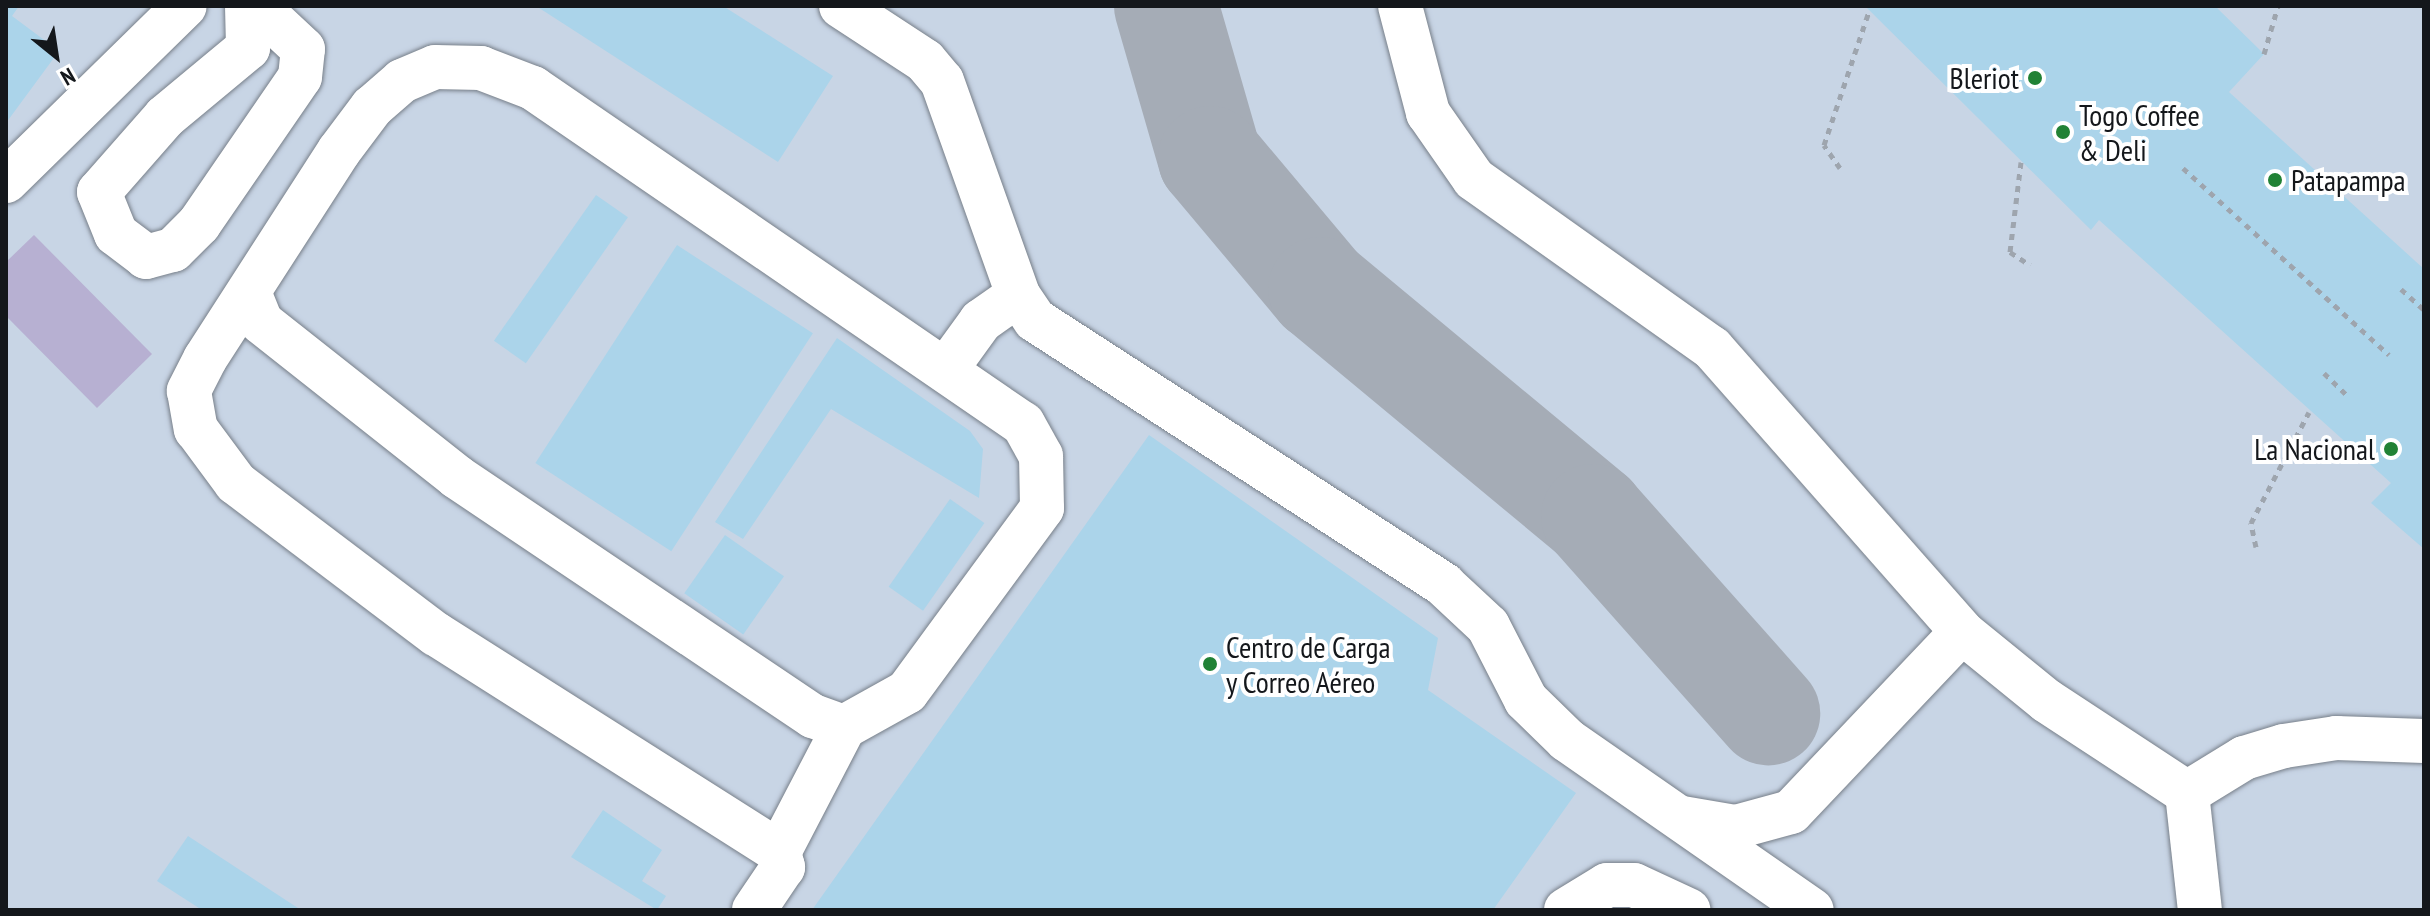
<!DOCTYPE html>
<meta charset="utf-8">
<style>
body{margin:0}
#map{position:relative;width:2430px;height:916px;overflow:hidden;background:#dae3ee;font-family:"PT Sans Narrow",sans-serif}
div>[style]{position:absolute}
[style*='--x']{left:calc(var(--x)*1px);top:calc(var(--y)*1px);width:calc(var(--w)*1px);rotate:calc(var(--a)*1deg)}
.built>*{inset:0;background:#c8d5e5;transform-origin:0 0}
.green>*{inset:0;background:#b7b0d2}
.taxiway>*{height:104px;margin:-52px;padding:0 52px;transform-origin:52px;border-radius:52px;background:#a5acb6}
.building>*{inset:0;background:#abd4ea;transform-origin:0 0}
.path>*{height:5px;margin-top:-2.5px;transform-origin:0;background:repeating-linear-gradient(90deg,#9ea5ae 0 6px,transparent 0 12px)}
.roads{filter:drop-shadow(0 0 2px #777f89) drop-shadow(0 0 2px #777f89)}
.minor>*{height:44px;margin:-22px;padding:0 22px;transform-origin:22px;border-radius:22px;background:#fff}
.dots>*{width:22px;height:22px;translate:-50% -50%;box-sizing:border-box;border:4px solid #fff;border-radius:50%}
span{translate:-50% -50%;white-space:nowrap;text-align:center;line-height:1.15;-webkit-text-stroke:8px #fff;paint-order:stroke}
.poi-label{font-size:30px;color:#14171b}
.right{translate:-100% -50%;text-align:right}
.left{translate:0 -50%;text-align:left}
.frame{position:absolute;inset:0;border:8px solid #14171b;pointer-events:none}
.north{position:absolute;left:16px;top:16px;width:80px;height:80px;-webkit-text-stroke:6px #fff;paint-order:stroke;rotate:150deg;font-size:22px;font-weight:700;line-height:32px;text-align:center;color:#14171b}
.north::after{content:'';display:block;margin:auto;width:28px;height:36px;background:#14171b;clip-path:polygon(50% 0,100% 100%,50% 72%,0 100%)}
</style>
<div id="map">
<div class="built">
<i style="left:6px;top:6px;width:2418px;height:904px"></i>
</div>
<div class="green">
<i style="clip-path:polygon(34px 235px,152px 354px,97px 408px,6px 316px,6px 262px)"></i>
</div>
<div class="taxiway">
<i style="--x:1166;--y:6;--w:158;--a:73.9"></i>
<i style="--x:1210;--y:158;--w:171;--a:50"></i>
<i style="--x:1320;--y:289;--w:355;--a:39.7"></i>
<i style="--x:1593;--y:516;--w:264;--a:48.4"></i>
</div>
<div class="building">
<i style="clip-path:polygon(6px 6px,19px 6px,12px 16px,59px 51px,6px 123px)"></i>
<i style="clip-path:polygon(536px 6px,723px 6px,833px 76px,778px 162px)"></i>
<i style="clip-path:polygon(1865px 6px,2215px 6px,2264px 54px,2229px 92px,2424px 269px,2424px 549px,2371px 503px,2391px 483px,2099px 220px,2091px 230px)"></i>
<i style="left:596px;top:195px;width:39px;height:178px;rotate:35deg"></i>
<i style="left:677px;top:245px;width:162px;height:260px;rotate:33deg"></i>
<i style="clip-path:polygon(837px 338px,970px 431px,983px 449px,979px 498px,831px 409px,743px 539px,715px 522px)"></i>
<i style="clip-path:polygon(1149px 435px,1438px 638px,1428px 690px,1576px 793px,1493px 910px,812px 910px)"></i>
<i style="left:950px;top:499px;width:42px;height:107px;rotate:35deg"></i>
<i style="left:725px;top:535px;width:72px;height:71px;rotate:35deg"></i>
<i style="clip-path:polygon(603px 810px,662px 850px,642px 881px,666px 896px,657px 910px,571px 857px)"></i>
<i style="clip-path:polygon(188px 836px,301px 910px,202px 910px,157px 881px)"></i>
</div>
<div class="path">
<i style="--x:2264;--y:54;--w:50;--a:-73.7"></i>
<i style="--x:2021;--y:162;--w:91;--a:97"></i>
<i style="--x:2010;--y:252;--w:24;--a:33"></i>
<i style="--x:1840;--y:168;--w:28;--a:-125"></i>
<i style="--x:1824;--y:145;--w:141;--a:-71.4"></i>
<i style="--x:2183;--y:168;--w:278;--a:42.2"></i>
<i style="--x:2401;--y:289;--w:30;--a:42"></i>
<i style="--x:2324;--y:373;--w:32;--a:44"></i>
<i style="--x:2256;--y:547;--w:25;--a:-102"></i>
<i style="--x:2251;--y:523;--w:125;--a:-62.4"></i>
</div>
<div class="roads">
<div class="minor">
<i style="--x:247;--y:6;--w:42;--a:88.6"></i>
<i style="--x:248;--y:48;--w:108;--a:140.3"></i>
<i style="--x:165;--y:117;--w:100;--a:131.3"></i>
<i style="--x:99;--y:192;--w:45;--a:68"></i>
<i style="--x:116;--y:234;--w:38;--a:37"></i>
<i style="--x:146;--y:257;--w:28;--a:-15"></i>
<i style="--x:173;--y:250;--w:37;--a:-45"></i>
<i style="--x:199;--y:224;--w:178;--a:-55.5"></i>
<i style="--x:300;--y:77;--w:28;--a:-84"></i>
<i style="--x:303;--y:49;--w:63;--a:-136.9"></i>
<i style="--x:841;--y:6;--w:100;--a:33.2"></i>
<i style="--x:925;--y:61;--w:26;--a:50"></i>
<i style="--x:942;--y:81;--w:227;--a:70.4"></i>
<i style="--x:1018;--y:295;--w:30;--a:56"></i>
<i style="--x:1035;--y:320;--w:487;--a:32.9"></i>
<i style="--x:1444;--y:585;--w:60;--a:43"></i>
<i style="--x:1488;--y:626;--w:83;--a:62.8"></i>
<i style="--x:1526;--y:700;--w:57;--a:44.3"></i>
<i style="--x:1567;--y:740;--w:298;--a:34.8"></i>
<i style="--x:1400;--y:6;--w:111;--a:75.3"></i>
<i style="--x:1428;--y:113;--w:80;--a:55.1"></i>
<i style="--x:1474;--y:179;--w:292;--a:35.4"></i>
<i style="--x:1712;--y:348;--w:378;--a:48.6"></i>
<i style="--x:1962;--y:632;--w:109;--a:39.1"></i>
<i style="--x:2047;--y:701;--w:168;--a:33.3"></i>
<i style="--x:6;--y:181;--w:250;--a:-44.4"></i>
<i style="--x:249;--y:292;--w:32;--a:68"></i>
<i style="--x:261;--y:322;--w:250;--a:38.3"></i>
<i style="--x:457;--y:477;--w:429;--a:33.9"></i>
<i style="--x:813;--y:716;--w:33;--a:20"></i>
<i style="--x:844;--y:727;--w:72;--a:-29.1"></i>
<i style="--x:907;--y:692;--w:228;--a:-53.7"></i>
<i style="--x:1042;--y:508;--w:52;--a:-91.1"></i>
<i style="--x:1041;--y:456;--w:37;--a:-119"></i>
<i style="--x:1023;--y:424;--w:594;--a:-145.56"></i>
<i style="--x:533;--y:88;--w:56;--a:-159"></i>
<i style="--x:481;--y:68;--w:46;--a:-178.8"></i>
<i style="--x:435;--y:67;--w:36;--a:157"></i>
<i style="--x:402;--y:81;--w:40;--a:139"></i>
<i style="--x:372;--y:107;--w:55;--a:126.9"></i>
<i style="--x:339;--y:151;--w:247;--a:122.8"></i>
<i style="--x:205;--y:359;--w:36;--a:117"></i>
<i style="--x:189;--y:391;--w:39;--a:80"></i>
<i style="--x:196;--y:429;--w:67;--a:53.5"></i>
<i style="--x:236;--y:483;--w:251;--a:37.1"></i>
<i style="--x:436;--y:634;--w:406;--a:32.4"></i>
<i style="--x:779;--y:852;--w:16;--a:75"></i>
<i style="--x:783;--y:867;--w:52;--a:124"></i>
<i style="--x:947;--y:368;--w:58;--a:-54.1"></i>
<i style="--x:981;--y:321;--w:45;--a:-35.1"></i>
<i style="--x:2187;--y:793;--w:67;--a:-31.6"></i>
<i style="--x:2244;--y:758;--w:42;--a:-16.7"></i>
<i style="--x:2284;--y:746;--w:53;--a:-8.7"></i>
<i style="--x:2336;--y:738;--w:88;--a:2"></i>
<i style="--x:2187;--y:793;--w:118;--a:83.7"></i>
<i style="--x:1682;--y:818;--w:55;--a:9.5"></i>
<i style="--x:1736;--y:827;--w:57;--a:-15.3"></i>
<i style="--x:1791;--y:812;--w:248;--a:-46.5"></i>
<i style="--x:779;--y:852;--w:141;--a:-62.5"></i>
<i style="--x:1566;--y:910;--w:48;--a:-31.4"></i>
<i style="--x:1607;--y:885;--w:27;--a:0"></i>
<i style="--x:1634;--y:885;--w:60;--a:24.8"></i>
</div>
</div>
<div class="dots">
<i style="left:2035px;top:78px;background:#218235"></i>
<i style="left:2063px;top:132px;background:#218235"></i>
<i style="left:2275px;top:180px;background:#218235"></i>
<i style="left:2391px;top:449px;background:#218235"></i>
<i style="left:1210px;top:664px;background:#218235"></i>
</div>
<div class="poi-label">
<span class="right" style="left:2019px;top:78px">Bleriot</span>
<span class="left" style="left:2079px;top:132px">Togo Coffee<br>&amp; Deli</span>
<span class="left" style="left:2291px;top:180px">Patapampa</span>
<span class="right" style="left:2375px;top:449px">La Nacional</span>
<span class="left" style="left:1226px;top:664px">Centro de Carga<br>y Correo Aéreo</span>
</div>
<div class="frame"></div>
<div class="north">N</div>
</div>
